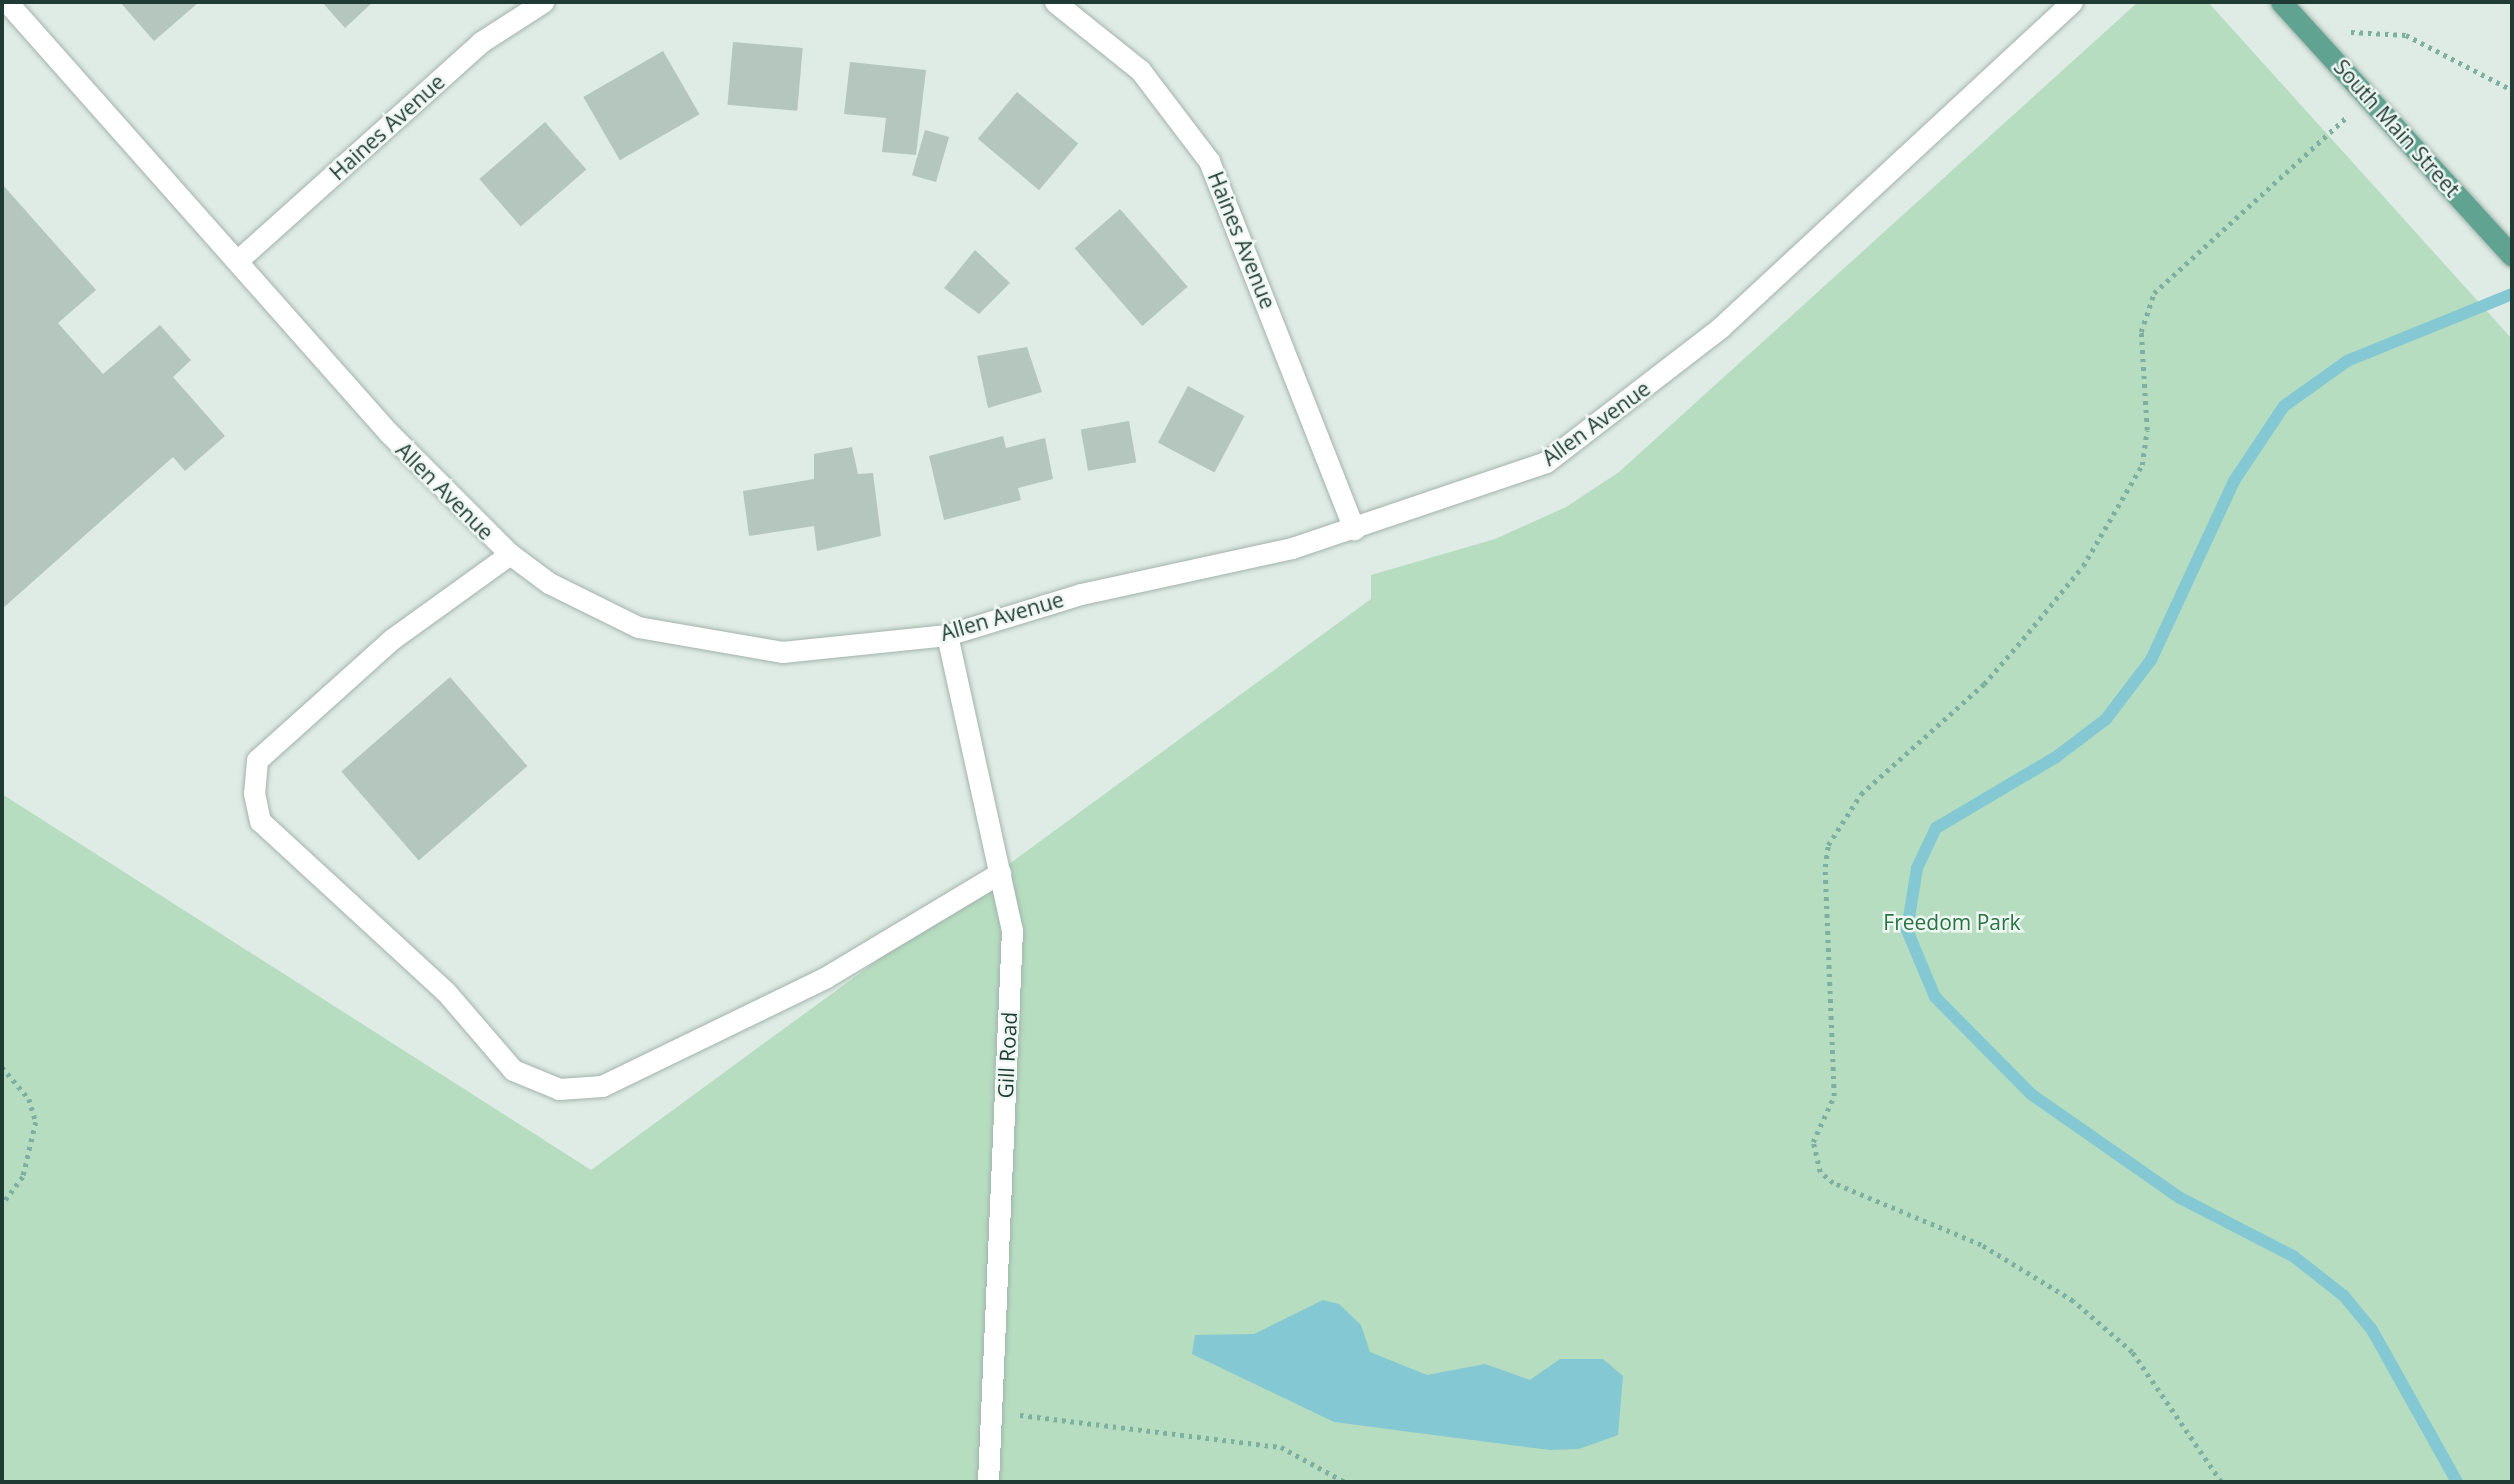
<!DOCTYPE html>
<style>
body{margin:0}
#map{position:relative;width:2514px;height:1484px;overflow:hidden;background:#dfebe5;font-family:"Open Sans",sans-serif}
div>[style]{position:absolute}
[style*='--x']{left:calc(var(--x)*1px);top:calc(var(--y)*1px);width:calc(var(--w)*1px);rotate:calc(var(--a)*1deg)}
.green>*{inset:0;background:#b6ddc0}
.water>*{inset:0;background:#83c8d3}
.stream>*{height:12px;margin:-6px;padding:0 6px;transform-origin:6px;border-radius:6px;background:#83c8d3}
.building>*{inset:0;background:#b4c6be;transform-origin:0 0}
.path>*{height:4.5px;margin-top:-2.25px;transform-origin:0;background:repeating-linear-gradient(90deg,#7db0a0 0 3.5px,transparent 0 8.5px)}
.roads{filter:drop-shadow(0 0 2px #a2b3ac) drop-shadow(0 0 2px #a2b3ac)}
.minor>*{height:21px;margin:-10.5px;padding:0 10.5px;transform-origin:10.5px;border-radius:10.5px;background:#fff}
.major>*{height:21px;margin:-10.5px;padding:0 10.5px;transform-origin:10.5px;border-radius:10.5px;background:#61a391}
span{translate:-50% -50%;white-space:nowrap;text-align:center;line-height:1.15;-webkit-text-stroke:5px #eff7f3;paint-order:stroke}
.street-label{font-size:21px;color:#1f3b33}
.park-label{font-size:21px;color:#287444}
.frame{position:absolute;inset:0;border:4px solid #1f3b33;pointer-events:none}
</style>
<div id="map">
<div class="green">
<i style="clip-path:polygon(2138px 2px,2208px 2px,2512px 339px,2512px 1482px,2px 1482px,2px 794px,591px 1170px,1371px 599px,1371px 575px,1495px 539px,1566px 507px,1619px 472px)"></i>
</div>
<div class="water">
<i style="clip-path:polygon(1323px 1300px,1339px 1304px,1361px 1325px,1370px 1352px,1427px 1375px,1485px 1364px,1530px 1380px,1560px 1359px,1603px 1359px,1623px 1376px,1618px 1435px,1579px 1449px,1550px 1450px,1334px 1422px,1192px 1354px,1195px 1335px,1254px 1334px)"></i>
</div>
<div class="stream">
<i style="--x:2457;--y:1482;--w:174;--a:-119.2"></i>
<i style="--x:2372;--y:1330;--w:44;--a:-129.5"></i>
<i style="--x:2344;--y:1296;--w:65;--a:-141.9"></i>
<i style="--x:2293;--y:1256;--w:127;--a:-152.8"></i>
<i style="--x:2180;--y:1198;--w:182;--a:-145.1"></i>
<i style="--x:2031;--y:1094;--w:136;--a:-134.7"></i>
<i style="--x:1935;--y:997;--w:73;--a:-112.7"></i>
<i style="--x:1907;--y:930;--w:63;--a:-80.8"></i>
<i style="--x:1917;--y:868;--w:44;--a:-64.6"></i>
<i style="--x:1936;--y:828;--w:139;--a:-30.6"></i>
<i style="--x:2056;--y:757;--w:63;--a:-37.2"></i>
<i style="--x:2106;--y:719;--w:74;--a:-52.7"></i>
<i style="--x:2151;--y:660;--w:197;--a:-65.1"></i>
<i style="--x:2234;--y:481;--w:90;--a:-56.3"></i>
<i style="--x:2284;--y:406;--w:77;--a:-35.5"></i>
<i style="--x:2347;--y:361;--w:178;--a:-22.1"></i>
</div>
<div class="building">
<i style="clip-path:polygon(120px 2px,199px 2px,154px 41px)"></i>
<i style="clip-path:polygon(322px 2px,373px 2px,345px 28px)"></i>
<i style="left:733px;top:42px;width:70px;height:63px;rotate:5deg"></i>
<i style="left:663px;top:51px;width:73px;height:92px;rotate:60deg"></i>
<i style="clip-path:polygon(850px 62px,926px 70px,916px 155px,882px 152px,886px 118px,844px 114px)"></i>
<i style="left:1017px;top:92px;width:80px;height:61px;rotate:40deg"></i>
<i style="left:545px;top:122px;width:63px;height:87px;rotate:49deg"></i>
<i style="left:925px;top:130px;width:25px;height:47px;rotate:16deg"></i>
<i style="clip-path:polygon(2px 184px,96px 290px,58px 323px,103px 374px,160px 325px,191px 360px,173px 377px,225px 436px,185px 471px,173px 457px,2px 609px)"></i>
<i style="left:1120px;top:209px;width:103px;height:60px;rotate:49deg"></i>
<i style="clip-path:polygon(975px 250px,1010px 283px,979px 314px,944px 288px)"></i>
<i style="clip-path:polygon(1027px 347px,1042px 392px,988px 408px,977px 356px)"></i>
<i style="left:1188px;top:386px;width:64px;height:64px;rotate:28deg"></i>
<i style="left:1129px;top:421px;width:42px;height:49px;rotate:80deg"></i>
<i style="clip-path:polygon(1003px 436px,1006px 448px,1045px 438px,1053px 479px,1018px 488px,1021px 500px,944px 520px,929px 456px)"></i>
<i style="clip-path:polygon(852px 447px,858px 474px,873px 473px,881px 536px,817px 551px,814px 526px,749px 536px,743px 491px,814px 479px,814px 454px)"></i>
<i style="left:450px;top:677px;width:118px;height:144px;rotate:49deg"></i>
</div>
<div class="path">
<i style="--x:2351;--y:32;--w:55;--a:3.1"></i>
<i style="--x:2406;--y:35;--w:119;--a:27.4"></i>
<i style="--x:2;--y:1067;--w:42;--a:49.8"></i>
<i style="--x:29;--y:1099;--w:24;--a:73"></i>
<i style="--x:36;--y:1122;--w:57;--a:103.3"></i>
<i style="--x:23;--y:1177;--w:35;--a:127"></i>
<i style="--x:1020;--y:1415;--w:263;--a:7"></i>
<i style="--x:1281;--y:1447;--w:73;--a:28.7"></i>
<i style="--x:2221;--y:1482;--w:158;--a:-124.4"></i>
<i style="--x:2132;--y:1352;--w:78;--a:-139.2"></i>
<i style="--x:2073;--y:1301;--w:108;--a:-148.7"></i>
<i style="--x:1981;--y:1245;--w:160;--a:-157.3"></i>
<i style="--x:1833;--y:1183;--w:17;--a:-140"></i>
<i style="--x:1820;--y:1172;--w:31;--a:-103"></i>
<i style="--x:1813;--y:1142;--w:51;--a:-65.5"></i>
<i style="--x:1834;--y:1096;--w:229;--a:-92.3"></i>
<i style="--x:1825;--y:867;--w:22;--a:-82"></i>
<i style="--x:1828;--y:845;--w:61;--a:-57.1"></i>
<i style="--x:1861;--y:794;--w:165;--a:-41.8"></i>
<i style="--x:1984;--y:684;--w:60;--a:-49.1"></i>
<i style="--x:2023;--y:639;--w:94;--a:-50.6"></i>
<i style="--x:2083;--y:566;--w:117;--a:-59.7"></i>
<i style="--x:2142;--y:465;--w:35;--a:-82"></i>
<i style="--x:2147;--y:430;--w:98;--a:-93.5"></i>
<i style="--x:2141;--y:332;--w:41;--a:-71.6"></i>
<i style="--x:2154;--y:293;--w:261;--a:-42.4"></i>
</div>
<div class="roads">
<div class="minor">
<i style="--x:7;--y:2;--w:575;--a:48.46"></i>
<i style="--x:388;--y:432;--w:173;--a:45"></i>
<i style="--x:510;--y:554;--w:49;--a:36.6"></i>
<i style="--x:549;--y:583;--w:99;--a:26.3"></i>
<i style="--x:638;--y:627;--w:146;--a:9.8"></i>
<i style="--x:782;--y:652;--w:166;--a:-5.9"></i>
<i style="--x:947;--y:635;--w:140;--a:-17"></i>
<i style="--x:1081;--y:594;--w:216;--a:-12.3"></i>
<i style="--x:1292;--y:548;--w:268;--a:-18.7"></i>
<i style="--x:1546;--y:462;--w:221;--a:-37.6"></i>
<i style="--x:1721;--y:327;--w:478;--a:-42.8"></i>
<i style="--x:1055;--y:2;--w:109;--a:38.7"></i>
<i style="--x:1140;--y:70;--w:114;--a:52.8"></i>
<i style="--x:1209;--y:161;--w:396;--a:68.5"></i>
<i style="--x:237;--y:261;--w:328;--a:-41.9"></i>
<i style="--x:481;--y:42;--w:74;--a:-32.8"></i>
<i style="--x:510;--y:554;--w:145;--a:144.2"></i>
<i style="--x:392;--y:639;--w:181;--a:138.1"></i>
<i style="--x:257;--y:760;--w:33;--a:95"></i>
<i style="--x:254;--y:793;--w:29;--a:78"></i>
<i style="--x:260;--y:821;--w:253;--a:42.6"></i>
<i style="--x:446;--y:992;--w:103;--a:49.3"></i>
<i style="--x:513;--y:1070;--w:50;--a:22.4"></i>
<i style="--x:559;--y:1089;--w:43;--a:-4"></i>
<i style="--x:602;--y:1086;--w:249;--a:-25.9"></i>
<i style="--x:826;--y:977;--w:203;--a:-30.9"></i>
<i style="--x:947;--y:635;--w:302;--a:77.6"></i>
<i style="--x:1012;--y:930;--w:553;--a:92.49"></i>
</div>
<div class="major">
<i style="--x:2281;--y:2;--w:343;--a:47.7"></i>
</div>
</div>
<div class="street-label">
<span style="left:387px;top:127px;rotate:-42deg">Haines Avenue</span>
<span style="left:2397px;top:128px;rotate:48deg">South Main Street</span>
<span style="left:1242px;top:240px;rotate:68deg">Haines Avenue</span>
<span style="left:1596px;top:423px;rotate:-36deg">Allen Avenue</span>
<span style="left:445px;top:491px;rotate:45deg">Allen Avenue</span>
<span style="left:1002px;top:616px;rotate:-16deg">Allen Avenue</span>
<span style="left:1007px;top:1055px;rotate:-87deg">Gill Road</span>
</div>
<div class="park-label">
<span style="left:1952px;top:922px">Freedom Park</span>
</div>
<div class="frame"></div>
</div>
